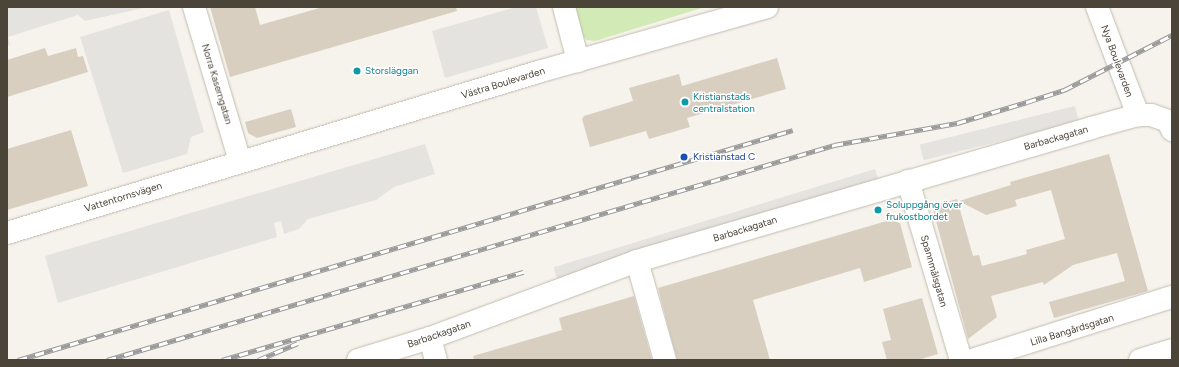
<!DOCTYPE html>
<meta charset="utf-8">
<style>
body{margin:0}
#map{position:relative;width:1179px;height:367px;overflow:hidden;background:#f6f3ec;font-family:Figtree,sans-serif}
div>[style]{position:absolute}
[style*='--x']{left:calc(var(--x)*1px);top:calc(var(--y)*1px);width:calc(var(--w)*1px);rotate:calc(var(--a)*1deg)}
.green>*{inset:0;background:#d2eab5}
.parking>*{inset:0;background:#e5e3e0;transform-origin:0 0}
.building>*{inset:0;background:#d8cfc1}
.roads{filter:drop-shadow(0 0 1px #c2bbae) drop-shadow(0 0 1px #c2bbae)}
.minor>*{height:22px;margin:-11px;padding:0 11px;transform-origin:11px;border-radius:11px;background:#fff}
.rail>*{height:4.5px;margin-top:-2.25px;transform-origin:0;background:repeating-linear-gradient(90deg,#fff 0 9px,#9a9a9a 0 18px);box-sizing:border-box;border-block:1px solid #9a9a9a}
.dots>*{width:11px;height:11px;translate:-50% -50%;box-sizing:border-box;border:2px solid #fff;border-radius:50%}
span{translate:-50% -50%;white-space:nowrap;text-align:center;line-height:1.15;-webkit-text-stroke:3px #fff;paint-order:stroke}
.street-label{font-size:10px;color:#4b4439}
.culture-label{font-size:10px;color:#0d838f}
.left{translate:0 -50%;text-align:left}
.transit-label{font-size:10px;color:#164399}
.frame{position:absolute;inset:0;border:8px solid #4b4439;pointer-events:none}
</style>
<div id="map">
<div class="green">
<i style="clip-path:polygon(573px 7px,705px 7px,595px 41px,587px 40px,580px 33px)"></i>
</div>
<div class="parking">
<i style="clip-path:polygon(7px 7px,148px 7px,85px 21px,78px 15px,8px 37px,10px 45px,7px 46px)"></i>
<i style="clip-path:polygon(516px 7px,536px 7px,548px 48px,445px 78px,432px 31px)"></i>
<i style="clip-path:polygon(169px 10px,204px 132px,191px 137px,187px 154px,123px 173px,80px 37px)"></i>
<i style="left:1075px;top:106px;width:16px;height:160px;rotate:76deg"></i>
<i style="clip-path:polygon(425px 144px,435px 174px,394px 187px,376px 200px,308px 219px,299px 229px,284px 234px,281px 221px,274px 223px,277px 237px,58px 303px,45px 256px)"></i>
<i style="left:875px;top:169px;width:14px;height:336px;rotate:73deg"></i>
</div>
<div class="building">
<i style="clip-path:polygon(210px 7px,255px 7px,260px 25px,323px 7px,456px 7px,457px 11px,230px 77px)"></i>
<i style="clip-path:polygon(45px 48px,48px 56px,76px 48px,78px 57px,83px 56px,88px 72px,7px 97px,7px 60px)"></i>
<i style="clip-path:polygon(777px 58px,786px 89px,687px 118px,690px 127px,649px 139px,646px 131px,590px 147px,582px 119px,584px 116px,633px 101px,629px 88px,679px 74px,682px 86px)"></i>
<i style="clip-path:polygon(291px 109px,296px 127px,257px 138px,248px 133px,245px 122px)"></i>
<i style="clip-path:polygon(71px 130px,88px 186px,7px 210px,7px 149px)"></i>
<i style="clip-path:polygon(1109px 154px,1148px 291px,1054px 318px,1049px 302px,1125px 281px,1117px 253px,1073px 265px,1044px 285px,1043px 282px,991px 296px,997px 317px,968px 339px,932px 206px,957px 199px,973px 256px,979px 255px,982px 266px,1027px 254px,1026px 250px,1065px 239px,1051px 190px,1015px 200px,1017px 206px,986px 215px,959px 201px,1011px 185px,1010px 182px)"></i>
<i style="clip-path:polygon(890px 220px,900px 223px,912px 267px,864px 282px,860px 268px,753px 300px,770px 360px,677px 360px,658px 288px)"></i>
<i style="clip-path:polygon(634px 296px,652px 360px,474px 360px,473px 356px,562px 330px,559px 318px)"></i>
<i style="clip-path:polygon(922px 298px,938px 354px,918px 360px,887px 360px,882px 342px,891px 340px,883px 309px)"></i>
</div>
<div class="roads">
<div class="minor">
<i style="--x:194;--y:7;--w:161;--a:73.4"></i>
<i style="--x:564;--y:7;--w:56;--a:75.5"></i>
<i style="--x:1097;--y:7;--w:116;--a:69.2"></i>
<i style="--x:908;--y:181;--w:187;--a:73.5"></i>
<i style="--x:7;--y:233;--w:555;--a:-16.87"></i>
<i style="--x:538;--y:72;--w:238;--a:-15.8"></i>
<i style="--x:637;--y:261;--w:103;--a:74.2"></i>
<i style="--x:430;--y:338;--w:23;--a:75"></i>
<i style="--x:358;--y:360;--w:75;--a:-17"></i>
<i style="--x:430;--y:338;--w:221;--a:-20.4"></i>
<i style="--x:637;--y:261;--w:473;--a:-16.3"></i>
<i style="--x:1091;--y:128;--w:49;--a:-15.5"></i>
<i style="--x:1138;--y:115;--w:13;--a:0"></i>
<i style="--x:1151;--y:115;--w:18;--a:19"></i>
<i style="--x:1168;--y:121;--w:10;--a:66"></i>
<i style="--x:972;--y:360;--w:210;--a:-17.5"></i>
<i style="--x:1140;--y:360;--w:34;--a:-17"></i>
</div>
</div>
<div class="rail">
<i style="--x:18;--y:360;--w:808;--a:-16.53"></i>
<i style="--x:107;--y:360;--w:758;--a:-16.47"></i>
<i style="--x:834;--y:145;--w:125;--a:-10.1"></i>
<i style="--x:957;--y:123;--w:73;--a:-16.7"></i>
<i style="--x:1027;--y:102;--w:39;--a:-18"></i>
<i style="--x:1064;--y:90;--w:121;--a:-27"></i>
<i style="--x:222;--y:360;--w:314;--a:-16.3"></i>
<i style="--x:258;--y:360;--w:43;--a:-23"></i>
</div>
<div class="dots">
<i style="left:357px;top:71px;background:#0f9aa8"></i>
<i style="left:685px;top:102px;background:#0f9aa8"></i>
<i style="left:684px;top:157px;background:#1a4fb4"></i>
<i style="left:878px;top:210px;background:#0f9aa8"></i>
</div>
<div class="street-label">
<span style="left:1117px;top:61px;rotate:70deg">Nya Boulevarden</span>
<span style="left:503px;top:83px;rotate:-17deg">Västra Boulevarden</span>
<span style="left:217px;top:84px;rotate:73deg">Norra Kaserngatan</span>
<span style="left:1056px;top:138px;rotate:-16deg">Barbackagatan</span>
<span style="left:123px;top:197px;rotate:-17deg">Vattentornsvägen</span>
<span style="left:745px;top:229px;rotate:-17deg">Barbackagatan</span>
<span style="left:934px;top:271px;rotate:74deg">Spannmålsgatan</span>
<span style="left:1072px;top:330px;rotate:-17deg">Lilla Bangårdsgatan</span>
<span style="left:439px;top:334px;rotate:-19deg">Barbackagatan</span>
</div>
<div class="culture-label">
<span class="left" style="left:365px;top:71px">Storsläggan</span>
<span class="left" style="left:693px;top:102px">Kristianstads<br>centralstation</span>
<span class="left" style="left:886px;top:210px">Soluppgång över<br>frukostbordet</span>
</div>
<div class="transit-label">
<span class="left" style="left:693px;top:157px">Kristianstad C</span>
</div>
<div class="frame"></div>
</div>
